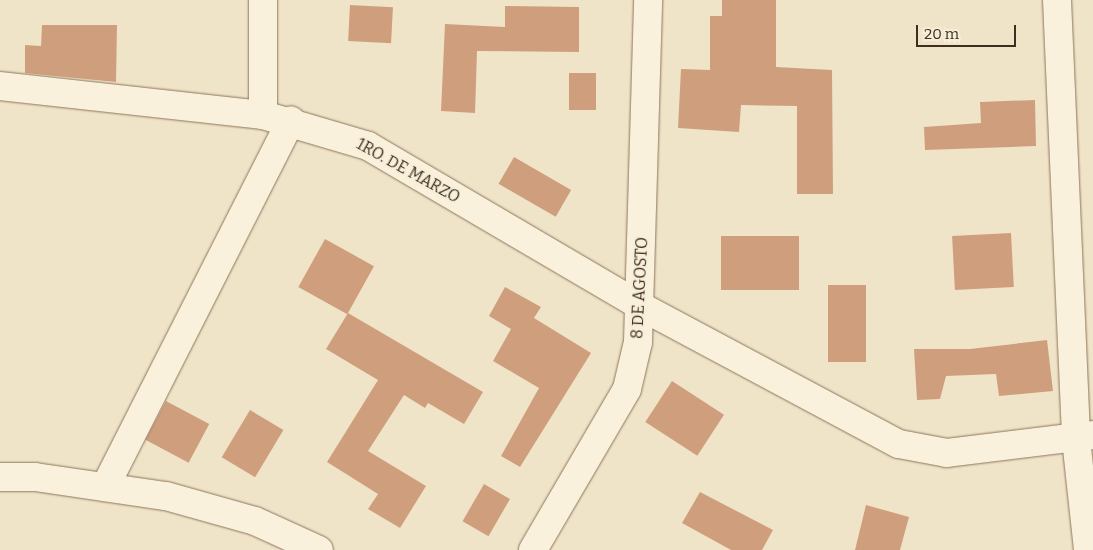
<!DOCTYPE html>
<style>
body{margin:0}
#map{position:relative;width:1093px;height:550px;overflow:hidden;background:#f0e4c8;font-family:Bitter,serif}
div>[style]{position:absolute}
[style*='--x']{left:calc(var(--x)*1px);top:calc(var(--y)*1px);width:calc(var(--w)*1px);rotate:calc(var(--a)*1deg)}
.building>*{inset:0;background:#cf9f7d;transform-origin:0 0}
.roads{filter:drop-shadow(0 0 1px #8d765c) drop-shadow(0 0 1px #8d765c)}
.minor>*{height:28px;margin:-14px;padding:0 14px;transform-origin:14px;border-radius:14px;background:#faf1dc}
span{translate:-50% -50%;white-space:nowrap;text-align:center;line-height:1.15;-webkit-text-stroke:4px #f7eed8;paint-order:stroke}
.street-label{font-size:16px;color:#3d2e20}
.scale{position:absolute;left:916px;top:25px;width:100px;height:22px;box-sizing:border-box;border:2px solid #3d2e20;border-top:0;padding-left:6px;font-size:15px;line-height:18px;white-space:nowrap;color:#3d2e20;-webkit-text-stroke:4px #f7eed8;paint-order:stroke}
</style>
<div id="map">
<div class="building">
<i style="clip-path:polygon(722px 0,776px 0,776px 67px,832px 70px,833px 194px,797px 194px,797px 106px,741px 105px,739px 132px,678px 128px,681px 69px,710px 70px,710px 16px,722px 16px)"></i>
<i style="left:350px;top:5px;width:43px;height:36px;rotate:3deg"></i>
<i style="clip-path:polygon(505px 6px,579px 7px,579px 52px,477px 51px,475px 113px,441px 111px,445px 24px,505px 27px)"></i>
<i style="clip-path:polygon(42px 25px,117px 25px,116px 82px,25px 73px,25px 45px,41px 46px)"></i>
<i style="left:569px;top:73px;width:27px;height:37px"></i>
<i style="clip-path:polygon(1035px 100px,1036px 146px,925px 150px,924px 127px,981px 123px,980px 102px)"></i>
<i style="left:514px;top:157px;width:66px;height:31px;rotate:30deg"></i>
<i style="left:1011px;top:233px;width:54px;height:59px;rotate:87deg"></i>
<i style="left:721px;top:236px;width:78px;height:54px"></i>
<i style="left:325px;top:239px;width:56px;height:55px;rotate:29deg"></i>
<i style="left:828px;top:285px;width:38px;height:77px"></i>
<i style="clip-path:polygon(505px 287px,541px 307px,534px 318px,591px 353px,520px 467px,501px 456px,539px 388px,493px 361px,511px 329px,489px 316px)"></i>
<i style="clip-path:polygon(348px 313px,483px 392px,464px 424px,428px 403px,425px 408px,404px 395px,368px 451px,426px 486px,400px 528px,368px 509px,378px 494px,327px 462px,378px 380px,326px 349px)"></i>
<i style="clip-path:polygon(1047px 340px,1053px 391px,999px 396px,996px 374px,946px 376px,940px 399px,917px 400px,914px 349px,970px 349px)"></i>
<i style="left:672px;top:381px;width:62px;height:49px;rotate:33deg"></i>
<i style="left:166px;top:401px;width:49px;height:44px;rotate:28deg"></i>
<i style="left:250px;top:410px;width:39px;height:55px;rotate:31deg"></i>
<i style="left:484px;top:484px;width:30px;height:43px;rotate:30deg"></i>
<i style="clip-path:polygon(700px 492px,773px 530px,762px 550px,731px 550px,682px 523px)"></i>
<i style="clip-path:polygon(866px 505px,909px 517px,900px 550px,855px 550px)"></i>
</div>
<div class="roads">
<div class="minor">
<i style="--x:1057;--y:0;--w:439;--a:87.5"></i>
<i style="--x:1076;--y:439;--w:112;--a:83.8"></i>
<i style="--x:0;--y:86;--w:265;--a:6.3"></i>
<i style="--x:263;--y:115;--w:109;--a:16.4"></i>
<i style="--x:368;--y:146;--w:318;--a:30.4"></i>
<i style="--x:642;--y:307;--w:291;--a:28.1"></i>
<i style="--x:899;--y:444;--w:49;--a:10.6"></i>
<i style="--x:947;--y:453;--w:147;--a:-7"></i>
<i style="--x:263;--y:115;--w:115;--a:-90"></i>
<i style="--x:0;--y:477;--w:35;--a:0"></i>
<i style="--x:35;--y:477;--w:132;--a:8.3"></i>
<i style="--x:166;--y:496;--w:92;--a:15.7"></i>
<i style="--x:255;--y:521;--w:70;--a:24.4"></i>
<i style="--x:105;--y:487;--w:411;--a:-63.1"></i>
<i style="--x:533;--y:550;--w:186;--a:-59.7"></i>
<i style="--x:627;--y:389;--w:48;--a:-76.8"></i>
<i style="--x:638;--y:342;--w:342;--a:-88.3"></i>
</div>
</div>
<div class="street-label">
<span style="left:408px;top:171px;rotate:29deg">1RO. DE MARZO</span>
<span style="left:640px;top:288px;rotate:-87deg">8 DE AGOSTO</span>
</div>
<div class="scale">20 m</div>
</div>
